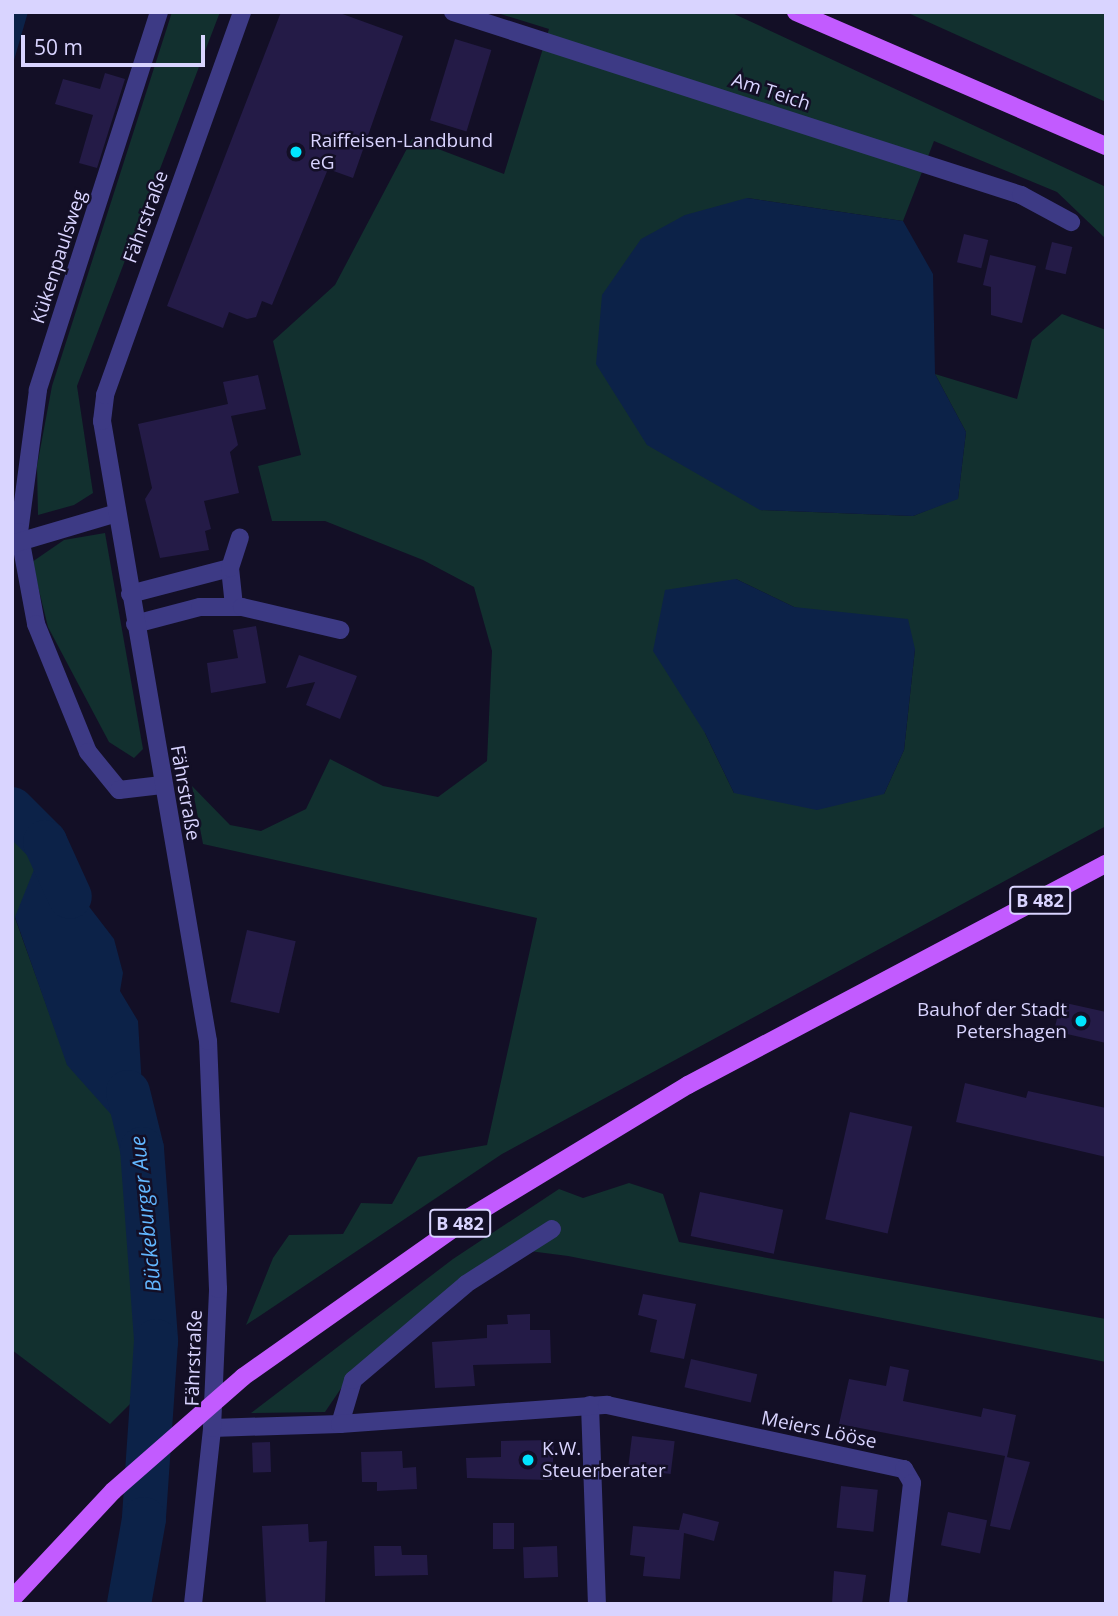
<!DOCTYPE html>
<meta charset="utf-8">
<style>
body{margin:0}
#map{position:relative;width:1118px;height:1616px;overflow:hidden;background:#130f26;font-family:"Open Sans",sans-serif}
div>[style]{position:absolute}
[style*='--x']{left:calc(var(--x)*1px);top:calc(var(--y)*1px);width:calc(var(--w)*1px);rotate:calc(var(--a)*1deg)}
.green>*{inset:0;background:#12302f}
.water>*{inset:0;background:#0c2248}
.river>*{height:44px;margin:-22px;padding:0 22px;transform-origin:22px;border-radius:22px;background:#0c2248}
.building>*{inset:0;background:#241b47;transform-origin:0 0}
.minor>*{height:18px;margin:-9px;padding:0 9px;transform-origin:9px;border-radius:9px;background:#3d3a85}
.major>*{height:18px;margin:-9px;padding:0 9px;transform-origin:9px;border-radius:9px;background:#c25bff}
.major-bridge>*{height:18px;margin:-9px;padding:0 9px;transform-origin:9px;border-radius:9px;background:#c25bff}
.dots>*{width:19px;height:19px;translate:-50% -50%;box-sizing:border-box;border:4px solid #130f26;border-radius:50%}
span{translate:-50% -50%;white-space:nowrap;text-align:center;line-height:1.15;-webkit-text-stroke:5px #130f26;paint-order:stroke}
.shield-label span{padding:2px 5px;background:#130f26;border:2px solid;border-radius:5px;-webkit-text-stroke-width:0}
.shield-label{font-size:18px;color:#d9d4ff;font-weight:700}
.street-label{font-size:19px;color:#d9d4ff}
.poi-label{font-size:19px;color:#d9d4ff}
.left{translate:0 -50%;text-align:left}
.right{translate:-100% -50%;text-align:right}
.water-label{font-size:21px;color:#62b6ff;font-style:italic}
.frame{position:absolute;inset:0;border:14px solid #d9d4ff;pointer-events:none}
.scale{position:absolute;left:21px;top:35px;width:184px;height:32px;box-sizing:border-box;border:4px solid #d9d4ff;border-top:0;padding-left:9px;font-size:21px;line-height:24px;white-space:nowrap;color:#d9d4ff;-webkit-text-stroke:5px #130f26;paint-order:stroke}
</style>
<div id="map">
<div class="green">
<i style="clip-path:polygon(172px 12px,220px 12px,77px 386px,93px 493px,74px 505px,38px 515px,37px 466px,52px 386px)"></i>
<i style="clip-path:polygon(evenodd,494px 12px,730px 12px,1106px 187px,1106px 239px,1057px 192px,934px 141px,903px 221px,747px 198px,760px 510px,913px 516px,958px 498px,966px 432px,935px 374px,1017px 399px,1032px 340px,1062px 314px,1106px 330px,1106px 826px,502px 1154px,246px 1325px,273px 1258px,289px 1235px,343px 1234px,361px 1203px,392px 1204px,418px 1157px,487px 1145px,537px 918px,203px 844px,192px 786px,230px 825px,261px 831px,306px 809px,330px 759px,383px 786px,438px 797px,487px 761px,492px 651px,474px 587px,423px 560px,325px 521px,272px 521px,258px 466px,301px 455px,273px 341px,335px 285px,412px 139px,504px 174px,549px 29px,494px 12px,736px 579px,794px 607px,915px 649px,904px 750px,884px 794px,734px 793px,705px 733px,736px 579px)"></i>
<i style="clip-path:polygon(906px 12px,1106px 12px,1106px 102px)"></i>
<i style="clip-path:polygon(105px 533px,143px 749px,134px 758px,109px 742px,48px 627px,32px 562px,64px 540px)"></i>
<i style="clip-path:polygon(12px 835px,41px 857px,15px 918px,68px 1065px,124px 1126px,141px 1215px,144px 1390px,110px 1424px,12px 1350px)"></i>
<i style="clip-path:polygon(629px 1183px,663px 1194px,679px 1242px,1106px 1319px,1106px 1362px,568px 1256px,506px 1248px,346px 1381px,325px 1412px,251px 1413px,453px 1259px,559px 1189px,583px 1198px)"></i>
</div>
<div class="water">
<i style="clip-path:polygon(12px 12px,28px 12px,12px 67px)"></i>
<i style="clip-path:polygon(747px 198px,903px 221px,933px 274px,935px 374px,966px 432px,958px 499px,913px 516px,760px 510px,647px 445px,596px 364px,602px 295px,641px 239px,685px 215px)"></i>
<i style="clip-path:polygon(736px 579px,794px 607px,908px 619px,915px 649px,904px 750px,884px 794px,817px 810px,734px 793px,705px 733px,653px 651px,665px 590px)"></i>
<i style="clip-path:polygon(45px 842px,64px 855px,87px 904px,114px 939px,123px 973px,120px 991px,138px 1021px,142px 1087px,156px 1146px,142px 1149px,67px 1065px,15px 917px)"></i>
</div>
<div class="river">
<i style="--x:12;--y:809;--w:47;--a:45"></i>
<i style="--x:45;--y:842;--w:60;--a:65.6"></i>
<i style="--x:128;--y:1092;--w:59;--a:76.2"></i>
<i style="--x:142;--y:1149;--w:193;--a:85.8"></i>
<i style="--x:156;--y:1341;--w:178;--a:93.9"></i>
<i style="--x:144;--y:1519;--w:86;--a:100"></i>
</div>
<div class="building">
<i style="clip-path:polygon(281px 12px,337px 12px,403px 36px,353px 178px,328px 169px,272px 305px,262px 301px,256px 317px,247px 319px,229px 312px,223px 328px,167px 306px)"></i>
<i style="left:455px;top:39px;width:38px;height:85px;rotate:17deg"></i>
<i style="clip-path:polygon(105px 73px,125px 79px,97px 168px,79px 163px,93px 115px,55px 104px,63px 79px,100px 89px)"></i>
<i style="left:964px;top:234px;width:25px;height:29px;rotate:14deg"></i>
<i style="left:1052px;top:242px;width:21px;height:28px;rotate:14deg"></i>
<i style="clip-path:polygon(990px 255px,1036px 266px,1022px 323px,991px 315px,991px 287px,983px 285px)"></i>
<i style="clip-path:polygon(258px 375px,266px 409px,231px 416px,238px 445px,230px 452px,239px 493px,204px 501px,211px 529px,205px 531px,209px 550px,160px 558px,145px 499px,152px 488px,138px 424px,228px 404px,223px 382px)"></i>
<i style="clip-path:polygon(256px 626px,266px 683px,211px 693px,207px 663px,238px 658px,233px 630px)"></i>
<i style="clip-path:polygon(299px 655px,357px 676px,340px 719px,306px 705px,315px 682px,286px 688px)"></i>
<i style="left:247px;top:930px;width:50px;height:74px;rotate:13deg"></i>
<i style="clip-path:polygon(1061px 1002px,1106px 1012px,1106px 1043px,1054px 1031px)"></i>
<i style="clip-path:polygon(965px 1083px,1026px 1098px,1028px 1091px,1106px 1108px,1106px 1157px,956px 1122px)"></i>
<i style="left:850px;top:1112px;width:64px;height:110px;rotate:13deg"></i>
<i style="left:700px;top:1192px;width:85px;height:45px;rotate:12deg"></i>
<i style="clip-path:polygon(643px 1294px,696px 1304px,684px 1359px,650px 1352px,657px 1320px,638px 1315px)"></i>
<i style="clip-path:polygon(530px 1314px,530px 1330px,550px 1330px,551px 1363px,473px 1365px,475px 1386px,435px 1388px,432px 1342px,487px 1338px,487px 1325px,508px 1324px,507px 1315px)"></i>
<i style="left:691px;top:1359px;width:68px;height:29px;rotate:13deg"></i>
<i style="clip-path:polygon(890px 1366px,909px 1370px,903px 1401px,981px 1417px,983px 1408px,1016px 1415px,1007px 1457px,1030px 1462px,1010px 1530px,990px 1526px,1005px 1456px,839px 1424px,849px 1379px,886px 1386px)"></i>
<i style="left:632px;top:1436px;width:43px;height:33px;rotate:7deg"></i>
<i style="clip-path:polygon(554px 1440px,552px 1480px,467px 1478px,466px 1458px,501px 1457px,501px 1441px)"></i>
<i style="left:270px;top:1442px;width:30px;height:18px;rotate:88deg"></i>
<i style="clip-path:polygon(402px 1451px,403px 1468px,416px 1467px,417px 1489px,377px 1491px,377px 1482px,362px 1482px,361px 1452px)"></i>
<i style="left:841px;top:1486px;width:37px;height:42px;rotate:6deg"></i>
<i style="left:948px;top:1512px;width:40px;height:34px;rotate:12deg"></i>
<i style="clip-path:polygon(683px 1513px,719px 1522px,714px 1541px,684px 1533px,680px 1579px,643px 1576px,645px 1557px,630px 1555px,633px 1526px,679px 1530px)"></i>
<i style="left:493px;top:1523px;width:21px;height:26px"></i>
<i style="clip-path:polygon(308px 1524px,309px 1542px,327px 1541px,325px 1604px,266px 1604px,262px 1526px)"></i>
<i style="clip-path:polygon(374px 1546px,401px 1546px,402px 1555px,427px 1555px,428px 1575px,375px 1576px)"></i>
<i style="left:557px;top:1546px;width:31px;height:34px;rotate:88deg"></i>
<i style="clip-path:polygon(834px 1571px,866px 1575px,862px 1604px,832px 1604px)"></i>
</div>
<div class="minor">
<i style="--x:159;--y:12;--w:397;--a:107.8"></i>
<i style="--x:38;--y:390;--w:143;--a:97.6"></i>
<i style="--x:19;--y:532;--w:94;--a:79.5"></i>
<i style="--x:36;--y:624;--w:138;--a:67.9"></i>
<i style="--x:88;--y:752;--w:49;--a:50.8"></i>
<i style="--x:119;--y:790;--w:43;--a:-6.6"></i>
<i style="--x:453;--y:12;--w:597;--a:17.86"></i>
<i style="--x:1021;--y:195;--w:57;--a:28.4"></i>
<i style="--x:12;--y:544;--w:109;--a:-16.4"></i>
<i style="--x:230;--y:568;--w:39;--a:84"></i>
<i style="--x:130;--y:594;--w:103;--a:-14.6"></i>
<i style="--x:230;--y:568;--w:32;--a:-72"></i>
<i style="--x:135;--y:624;--w:67;--a:-14.7"></i>
<i style="--x:200;--y:607;--w:42;--a:0"></i>
<i style="--x:242;--y:607;--w:101;--a:13.2"></i>
<i style="--x:590;--y:1405;--w:199;--a:88"></i>
<i style="--x:340;--y:1424;--w:46;--a:-73.5"></i>
<i style="--x:353;--y:1380;--w:148;--a:-40.3"></i>
<i style="--x:466;--y:1284;--w:102;--a:-32.6"></i>
<i style="--x:212;--y:1428;--w:128;--a:-1.8"></i>
<i style="--x:340;--y:1424;--w:268;--a:-4.1"></i>
<i style="--x:607;--y:1405;--w:304;--a:12.2"></i>
<i style="--x:904;--y:1469;--w:16;--a:60"></i>
<i style="--x:912;--y:1483;--w:122;--a:96.6"></i>
<i style="--x:193;--y:1604;--w:177;--a:-83.8"></i>
<i style="--x:212;--y:1428;--w:139;--a:-87.5"></i>
<i style="--x:218;--y:1289;--w:248;--a:-92.3"></i>
<i style="--x:208;--y:1041;--w:629;--a:-99.7"></i>
<i style="--x:102;--y:421;--w:26;--a:-83"></i>
<i style="--x:105;--y:395;--w:407;--a:-70.3"></i>
</div>
<div class="major">
<i style="--x:796;--y:12;--w:338;--a:23.4"></i>
<i style="--x:243;--y:1377;--w:278;--a:-35.2"></i>
<i style="--x:470;--y:1217;--w:255;--a:-31.2"></i>
<i style="--x:688;--y:1085;--w:473;--a:-27.9"></i>
<i style="--x:12;--y:1599;--w:148;--a:-46.9"></i>
</div>
<div class="major-bridge">
<i style="--x:113;--y:1491;--w:173;--a:-41.2"></i>
</div>
<div class="dots">
<i style="left:296px;top:152px;background:#00e5ff"></i>
<i style="left:1081px;top:1021px;background:#00e5ff"></i>
<i style="left:528px;top:1460px;background:#00e5ff"></i>
</div>
<div class="shield-label">
<span style="left:1040px;top:900px">B 482</span>
<span style="left:460px;top:1223px">B 482</span>
</div>
<div class="street-label">
<span style="left:771px;top:92px;rotate:18deg">Am Teich</span>
<span style="left:146px;top:217px;rotate:-70deg">Fährstraße</span>
<span style="left:59px;top:257px;rotate:-72deg">Kükenpaulsweg</span>
<span style="left:185px;top:793px;rotate:80deg">Fährstraße</span>
<span style="left:194px;top:1358px;rotate:-88deg">Fährstraße</span>
<span style="left:819px;top:1430px;rotate:12deg">Meiers Lööse</span>
</div>
<div class="poi-label">
<span class="left" style="left:310px;top:152px">Raiffeisen-Landbund<br>eG</span>
<span class="right" style="left:1067px;top:1021px">Bauhof der Stadt<br>Petershagen</span>
<span class="left" style="left:542px;top:1460px">K.W.<br>Steuerberater</span>
</div>
<div class="water-label">
<span style="left:145px;top:1214px;rotate:-96deg">Bückeburger Aue</span>
</div>
<div class="frame"></div>
<div class="scale">50 m</div>
</div>
